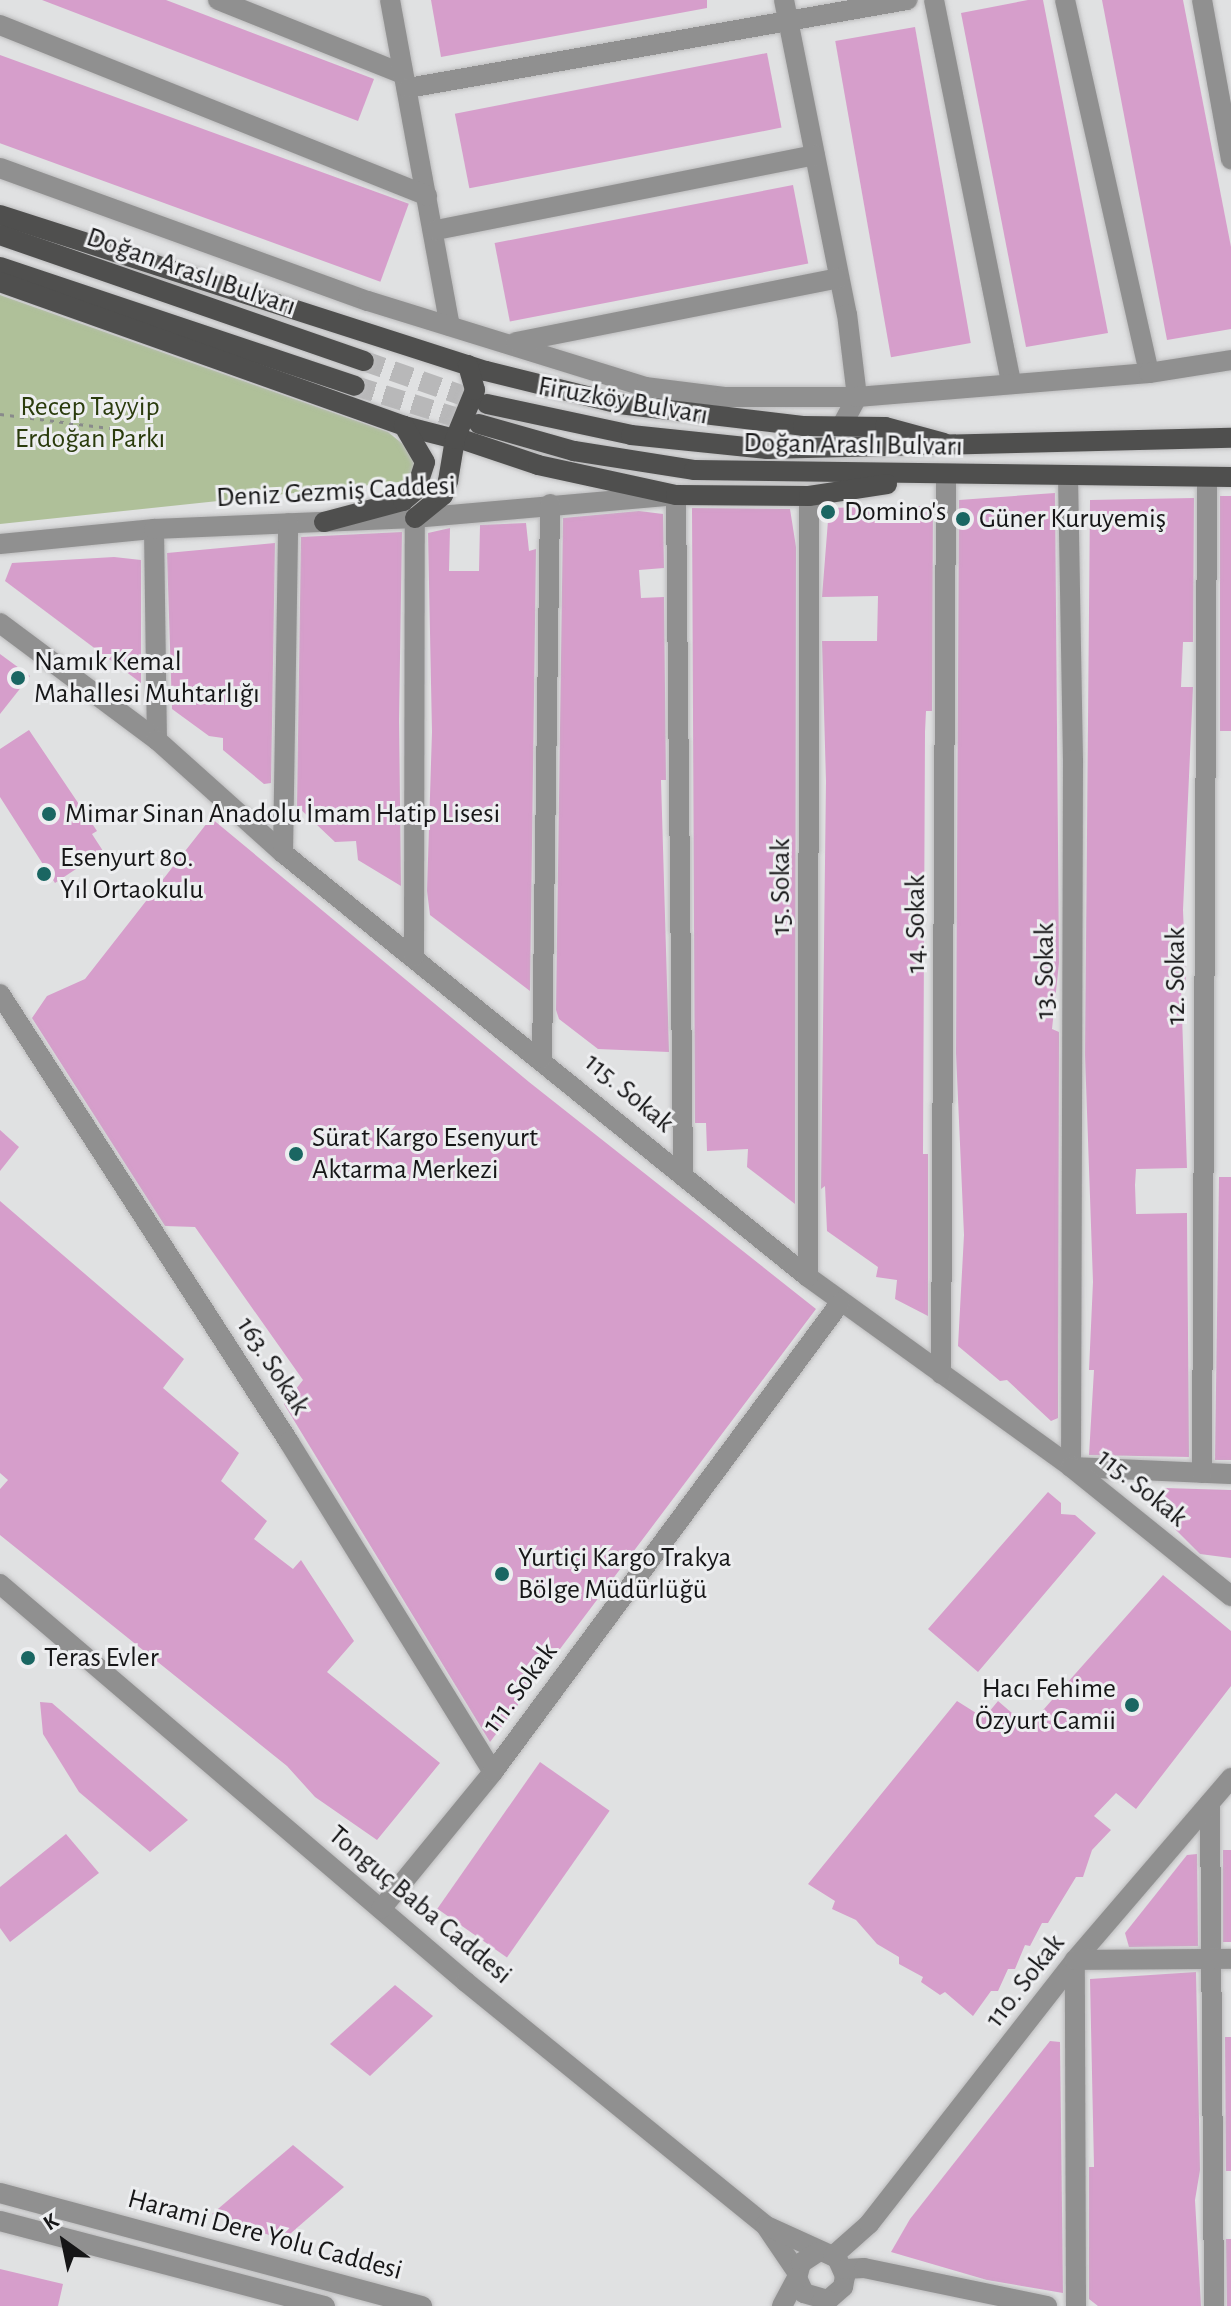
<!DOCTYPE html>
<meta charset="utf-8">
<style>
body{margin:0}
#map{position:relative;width:1231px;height:2306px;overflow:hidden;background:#e0e1e2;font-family:"Alegreya Sans",sans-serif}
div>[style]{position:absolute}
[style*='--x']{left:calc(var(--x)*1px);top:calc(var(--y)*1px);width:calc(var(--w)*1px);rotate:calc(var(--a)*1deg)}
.green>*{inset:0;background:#afc099}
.building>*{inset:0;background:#d69ecb;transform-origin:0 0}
.major-tunnel>*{height:20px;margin-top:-10px;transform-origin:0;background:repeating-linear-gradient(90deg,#b8b8b9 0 20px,transparent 0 30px)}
.path>*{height:3px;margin-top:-1.5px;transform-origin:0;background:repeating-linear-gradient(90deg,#898a8b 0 4px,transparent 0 10px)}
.roads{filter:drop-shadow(0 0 2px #bcbcbd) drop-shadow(0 0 2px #bcbcbd)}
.minor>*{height:20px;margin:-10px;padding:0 10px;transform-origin:10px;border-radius:10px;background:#909090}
.major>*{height:20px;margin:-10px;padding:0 10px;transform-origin:10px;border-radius:10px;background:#4f4f4e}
.dots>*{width:22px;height:22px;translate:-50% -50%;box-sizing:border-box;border:4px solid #edeef0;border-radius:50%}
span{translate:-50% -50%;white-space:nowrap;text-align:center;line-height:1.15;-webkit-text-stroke:6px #edeef0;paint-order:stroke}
.street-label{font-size:28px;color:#161617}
.park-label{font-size:28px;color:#2a3b0c}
.poi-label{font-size:28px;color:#161617}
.left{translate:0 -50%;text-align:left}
.right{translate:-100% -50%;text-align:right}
.north{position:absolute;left:24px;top:2202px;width:80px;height:80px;-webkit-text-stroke:6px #edeef0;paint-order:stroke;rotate:327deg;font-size:22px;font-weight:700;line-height:32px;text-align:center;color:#161617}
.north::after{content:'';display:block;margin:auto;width:28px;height:36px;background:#161617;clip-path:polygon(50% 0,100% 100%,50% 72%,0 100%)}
</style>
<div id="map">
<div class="green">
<i style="clip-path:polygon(0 295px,388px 432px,415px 454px,417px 470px,408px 481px,0 524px)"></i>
</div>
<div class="building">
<i style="clip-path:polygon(42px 0,166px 0,374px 79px,358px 121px)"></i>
<i style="clip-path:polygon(431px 0,707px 0,707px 8px,441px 57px)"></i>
<i style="clip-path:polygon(1028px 0,1043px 0,1108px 333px,1026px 347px,961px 13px)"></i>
<i style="clip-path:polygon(1102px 0,1183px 0,1231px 247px,1231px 329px,1167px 340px)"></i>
<i style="left:915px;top:27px;width:321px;height:81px;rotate:80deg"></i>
<i style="left:767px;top:53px;width:76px;height:318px;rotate:79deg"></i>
<i style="left:0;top:55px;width:435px;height:83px;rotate:20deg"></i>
<i style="left:793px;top:185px;width:80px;height:304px;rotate:79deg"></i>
<i style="clip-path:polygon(1055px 493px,1059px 963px,1052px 1029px,1059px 1032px,1058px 1418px,1051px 1421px,1007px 1380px,1000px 1381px,958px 1346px,964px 1235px,956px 1053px,959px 500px)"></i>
<i style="left:1220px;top:496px;width:11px;height:235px"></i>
<i style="clip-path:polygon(1194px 498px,1193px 642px,1183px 642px,1181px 687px,1193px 687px,1183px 910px,1186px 984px,1181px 984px,1187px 1168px,1136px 1169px,1135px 1185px,1136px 1214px,1187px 1213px,1189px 1457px,1089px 1455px,1094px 1370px,1089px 1370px,1093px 1282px,1085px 1055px,1090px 500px)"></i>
<i style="clip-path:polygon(905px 506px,933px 506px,932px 711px,926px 711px,925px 732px,923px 1154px,928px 1154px,928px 1316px,895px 1299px,897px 1280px,876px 1277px,878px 1267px,827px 1231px,825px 1186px,821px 1189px,826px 781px,822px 641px,877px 641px,878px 596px,822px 597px,829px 508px)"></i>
<i style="clip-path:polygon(692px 508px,790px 509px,796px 547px,795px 1204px,747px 1167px,748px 1149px,707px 1151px,706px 1123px,695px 1123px)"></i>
<i style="clip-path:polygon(639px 511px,663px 514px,664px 568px,639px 570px,641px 598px,664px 597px,666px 780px,661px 780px,669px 1052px,598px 1049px,559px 1019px,556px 1010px,563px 518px)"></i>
<i style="clip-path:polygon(526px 523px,529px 551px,536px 549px,530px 991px,430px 915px,427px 891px,432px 732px,428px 533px,450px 528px,449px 571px,479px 571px,480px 525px)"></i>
<i style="clip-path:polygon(402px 532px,399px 720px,401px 886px,358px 860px,356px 841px,335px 842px,297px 806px,301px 537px)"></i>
<i style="clip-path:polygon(275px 543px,271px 783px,264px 784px,223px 750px,223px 738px,209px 736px,172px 709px,167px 553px)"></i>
<i style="clip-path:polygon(114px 557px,141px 560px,141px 683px,5px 581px,12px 563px)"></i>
<i style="clip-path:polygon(0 654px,30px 676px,0 714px)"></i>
<i style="clip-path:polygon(29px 730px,97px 831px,92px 834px,103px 851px,55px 883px,0 797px,0 749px)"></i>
<i style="clip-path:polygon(211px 818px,529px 1082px,816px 1309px,490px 1742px,284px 1404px,303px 1380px,195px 1227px,165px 1226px,32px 1018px,47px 996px,85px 979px)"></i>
<i style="clip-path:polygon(0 1130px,19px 1147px,0 1171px)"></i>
<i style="clip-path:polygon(1219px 1177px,1231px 1177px,1231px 1460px,1215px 1460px)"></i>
<i style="clip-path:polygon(0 1201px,184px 1359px,163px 1388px,239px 1453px,221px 1481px,267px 1521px,254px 1539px,293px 1569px,301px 1560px,354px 1641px,327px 1672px,440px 1763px,377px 1840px,315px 1797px,287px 1766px,0 1535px,0 1489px,8px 1480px,0 1473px)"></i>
<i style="clip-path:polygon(1164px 1488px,1231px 1490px,1231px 1558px,1200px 1554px,1153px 1507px)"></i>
<i style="clip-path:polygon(1048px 1492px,1061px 1503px,1061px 1514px,1075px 1515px,1096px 1533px,978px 1672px,928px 1629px)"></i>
<i style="clip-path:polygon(1163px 1575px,1231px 1631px,1231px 1686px,1136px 1809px,1116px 1793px,1094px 1816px,1111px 1830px,1092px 1850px,1083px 1877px,1076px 1877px,1048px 1923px,1042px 1923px,1030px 1946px,1025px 1945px,1015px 1969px,1008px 1969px,998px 1991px,991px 1991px,973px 2016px,945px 1992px,940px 1995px,921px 1982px,923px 1977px,899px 1964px,899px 1957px,877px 1944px,856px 1920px,832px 1909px,835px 1901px,808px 1884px,957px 1701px,984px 1718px,998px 1701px,1028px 1727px)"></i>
<i style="clip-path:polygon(40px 1702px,52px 1703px,188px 1820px,150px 1852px,79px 1792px,43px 1734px)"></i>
<i style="left:540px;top:1762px;width:85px;height:179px;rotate:35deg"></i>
<i style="clip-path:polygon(66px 1834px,99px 1873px,10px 1942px,0 1928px,0 1887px)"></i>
<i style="left:1231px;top:1850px;width:92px;height:8px;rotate:90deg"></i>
<i style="clip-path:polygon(1197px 1854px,1198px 1946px,1129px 1947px,1125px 1933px,1187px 1855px)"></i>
<i style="clip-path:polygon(1196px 1972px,1200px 2170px,1195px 2200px,1201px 2306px,1098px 2306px,1089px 2299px,1089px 2167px,1094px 2167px,1090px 1979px)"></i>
<i style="clip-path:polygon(395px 1985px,433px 2016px,370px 2076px,330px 2044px)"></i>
<i style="clip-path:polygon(1225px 2037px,1231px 2037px,1231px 2171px,1226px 2171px)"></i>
<i style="clip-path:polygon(1050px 2041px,1060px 2042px,1063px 2293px,987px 2280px,891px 2252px,910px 2219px)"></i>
<i style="clip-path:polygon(293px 2145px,344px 2187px,283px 2240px,212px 2214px)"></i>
<i style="clip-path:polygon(1226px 2239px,1231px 2239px,1231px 2306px,1227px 2306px)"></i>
<i style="clip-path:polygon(0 2269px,63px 2284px,58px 2306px,0 2306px)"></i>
</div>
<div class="major-tunnel">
<i style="--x:364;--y:361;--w:130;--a:19.3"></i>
<i style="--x:355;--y:386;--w:128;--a:17.3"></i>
</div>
<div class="path">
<i style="--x:0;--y:414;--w:126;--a:7.3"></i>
</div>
<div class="roads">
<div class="minor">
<i style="--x:218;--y:0;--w:199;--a:21.8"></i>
<i style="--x:390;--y:0;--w:331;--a:79.6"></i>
<i style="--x:784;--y:0;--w:320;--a:78.7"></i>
<i style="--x:847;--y:314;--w:84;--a:83.1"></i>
<i style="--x:857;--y:397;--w:34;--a:118"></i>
<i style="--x:934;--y:0;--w:390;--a:78.6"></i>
<i style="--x:1065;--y:0;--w:382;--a:77.3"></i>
<i style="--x:1202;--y:0;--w:162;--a:79.7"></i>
<i style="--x:0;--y:25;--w:460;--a:21.8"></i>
<i style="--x:408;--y:88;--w:507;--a:-10"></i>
<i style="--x:0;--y:168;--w:391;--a:19.9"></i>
<i style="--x:368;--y:301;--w:290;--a:17.2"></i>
<i style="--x:645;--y:387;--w:80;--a:7.2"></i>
<i style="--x:724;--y:397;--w:133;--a:0"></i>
<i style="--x:857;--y:397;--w:293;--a:-4.7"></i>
<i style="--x:1149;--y:373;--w:83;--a:-9"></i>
<i style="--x:436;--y:230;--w:386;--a:-11.2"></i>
<i style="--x:516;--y:342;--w:329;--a:-11.2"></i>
<i style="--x:1068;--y:475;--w:285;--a:89"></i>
<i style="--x:1073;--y:760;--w:707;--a:90.16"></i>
<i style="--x:1071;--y:1467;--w:160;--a:2.5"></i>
<i style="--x:154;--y:529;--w:211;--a:89.2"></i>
<i style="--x:0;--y:544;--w:155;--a:-5.6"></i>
<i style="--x:154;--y:529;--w:261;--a:-2.4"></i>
<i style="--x:415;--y:518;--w:262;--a:-5"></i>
<i style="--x:676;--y:495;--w:679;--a:89.41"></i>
<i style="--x:0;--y:623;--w:196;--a:36.7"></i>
<i style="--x:157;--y:740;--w:169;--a:41.9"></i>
<i style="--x:283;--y:853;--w:675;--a:38.93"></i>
<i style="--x:808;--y:1277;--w:324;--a:35.8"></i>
<i style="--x:1071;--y:1467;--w:206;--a:38.9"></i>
<i style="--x:283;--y:853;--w:330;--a:-89.1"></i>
<i style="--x:414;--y:956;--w:438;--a:-89.9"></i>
<i style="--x:0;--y:994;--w:533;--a:57.17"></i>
<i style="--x:289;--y:1442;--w:388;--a:58.3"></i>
<i style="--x:542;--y:1058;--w:554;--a:-89.17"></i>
<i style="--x:808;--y:1277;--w:781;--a:-89.93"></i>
<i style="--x:941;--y:1374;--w:900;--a:-89.68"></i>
<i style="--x:1202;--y:1473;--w:995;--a:-89.71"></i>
<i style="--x:0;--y:1584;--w:613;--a:40.5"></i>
<i style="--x:466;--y:1982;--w:385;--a:39.1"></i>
<i style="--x:765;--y:2225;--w:57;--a:55.8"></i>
<i style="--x:1210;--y:1803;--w:503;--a:89.54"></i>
<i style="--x:381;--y:1909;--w:177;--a:-50.7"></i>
<i style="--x:493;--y:1772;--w:583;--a:-53.5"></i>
<i style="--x:0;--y:2193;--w:437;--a:15"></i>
<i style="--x:0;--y:2221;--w:336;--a:14.7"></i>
<i style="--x:769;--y:2227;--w:75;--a:24.5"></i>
<i style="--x:837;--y:2258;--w:20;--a:66"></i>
<i style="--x:845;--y:2276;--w:11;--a:100"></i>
<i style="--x:843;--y:2287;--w:20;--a:139"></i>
<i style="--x:828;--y:2300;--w:25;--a:-164"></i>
<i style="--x:804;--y:2293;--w:17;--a:-115"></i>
<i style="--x:797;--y:2278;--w:16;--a:-75"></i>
<i style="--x:801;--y:2263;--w:20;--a:-33"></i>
<i style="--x:833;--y:2256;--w:48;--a:-41.6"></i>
<i style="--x:869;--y:2224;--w:335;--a:-52"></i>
<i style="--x:1075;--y:1960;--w:240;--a:-49.4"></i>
<i style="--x:845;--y:2269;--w:19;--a:-3"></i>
<i style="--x:864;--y:2268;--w:187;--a:11.7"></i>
<i style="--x:782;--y:2306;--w:32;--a:-62"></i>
<i style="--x:1076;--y:2306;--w:346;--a:-90.2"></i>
<i style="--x:1075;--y:1960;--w:156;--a:-0.4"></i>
</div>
<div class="major">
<i style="--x:0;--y:215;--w:510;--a:17.8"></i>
<i style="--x:486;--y:371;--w:137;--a:13.9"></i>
<i style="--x:619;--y:404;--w:185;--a:6.8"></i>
<i style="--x:803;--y:426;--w:82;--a:0.7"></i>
<i style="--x:885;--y:427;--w:61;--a:15.2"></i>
<i style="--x:0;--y:235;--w:385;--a:19.1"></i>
<i style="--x:0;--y:267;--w:374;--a:18.5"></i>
<i style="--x:0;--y:282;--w:429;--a:19.6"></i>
<i style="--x:404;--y:426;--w:53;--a:14.3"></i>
<i style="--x:487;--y:404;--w:147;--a:12.1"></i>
<i style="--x:631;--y:435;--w:137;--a:5.9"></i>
<i style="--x:767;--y:449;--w:464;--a:-1.4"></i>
<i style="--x:479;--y:424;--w:99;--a:15.9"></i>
<i style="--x:574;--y:451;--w:121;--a:9"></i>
<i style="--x:694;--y:470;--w:537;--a:0.75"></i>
<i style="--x:458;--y:438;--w:84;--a:18.6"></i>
<i style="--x:538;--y:465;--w:141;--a:12.3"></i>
<i style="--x:676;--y:495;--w:133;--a:0.4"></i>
<i style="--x:809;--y:496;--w:79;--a:-8.7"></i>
<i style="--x:415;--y:518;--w:36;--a:-39"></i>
<i style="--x:443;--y:495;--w:15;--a:-70"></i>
<i style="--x:448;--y:481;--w:43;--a:-80.5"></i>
<i style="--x:455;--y:439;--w:53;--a:-67.8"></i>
<i style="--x:475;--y:390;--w:26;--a:-106"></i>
<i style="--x:324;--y:522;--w:82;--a:-14.9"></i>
<i style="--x:403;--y:501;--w:17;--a:-40"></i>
<i style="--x:416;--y:490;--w:29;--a:-72"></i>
<i style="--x:425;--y:462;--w:42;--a:-120.3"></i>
</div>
</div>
<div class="dots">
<i style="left:828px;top:512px;background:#1a6662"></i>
<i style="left:963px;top:519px;background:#1a6662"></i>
<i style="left:18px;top:678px;background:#1a6662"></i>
<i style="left:49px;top:814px;background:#1a6662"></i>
<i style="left:44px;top:874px;background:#1a6662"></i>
<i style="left:296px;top:1154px;background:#1a6662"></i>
<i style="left:502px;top:1574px;background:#1a6662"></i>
<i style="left:28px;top:1658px;background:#1a6662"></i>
<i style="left:1132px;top:1705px;background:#1a6662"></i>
</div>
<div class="street-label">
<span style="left:191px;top:272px;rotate:19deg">Doğan Araslı Bulvarı</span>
<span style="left:623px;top:401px;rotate:10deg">Firuzköy Bulvarı</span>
<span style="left:853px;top:445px;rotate:1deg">Doğan Araslı Bulvarı</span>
<span style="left:336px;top:492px;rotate:-3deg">Deniz Gezmiş Caddesi</span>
<span style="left:781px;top:887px;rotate:-90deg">15. Sokak</span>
<span style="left:916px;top:924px;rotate:-90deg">14. Sokak</span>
<span style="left:1045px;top:971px;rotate:-90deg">13. Sokak</span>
<span style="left:1176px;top:976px;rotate:-90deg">12. Sokak</span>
<span style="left:629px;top:1093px;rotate:40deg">115. Sokak</span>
<span style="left:273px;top:1366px;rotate:57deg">163. Sokak</span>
<span style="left:1142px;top:1488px;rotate:39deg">115. Sokak</span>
<span style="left:520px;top:1688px;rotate:-53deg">111. Sokak</span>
<span style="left:420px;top:1905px;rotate:40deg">Tonguç Baba Caddesi</span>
<span style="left:1025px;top:1981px;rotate:-52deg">110. Sokak</span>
<span style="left:265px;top:2235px;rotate:15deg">Harami Dere Yolu Caddesi</span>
</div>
<div class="park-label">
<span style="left:90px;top:423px">Recep Tayyip<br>Erdoğan Parkı</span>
</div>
<div class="poi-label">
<span class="left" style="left:844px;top:512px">Domino's</span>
<span class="left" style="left:979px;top:519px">Güner Kuruyemiş</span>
<span class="left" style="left:34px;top:678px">Namık Kemal<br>Mahallesi Muhtarlığı</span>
<span class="left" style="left:65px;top:814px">Mimar Sinan Anadolu İmam Hatip Lisesi</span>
<span class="left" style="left:60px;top:874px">Esenyurt 80.<br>Yıl Ortaokulu</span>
<span class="left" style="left:312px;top:1154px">Sürat Kargo Esenyurt<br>Aktarma Merkezi</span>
<span class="left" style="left:518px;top:1574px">Yurtiçi Kargo Trakya<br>Bölge Müdürlüğü</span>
<span class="left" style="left:44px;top:1658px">Teras Evler</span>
<span class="right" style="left:1116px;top:1705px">Hacı Fehime<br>Özyurt Camii</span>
</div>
<div class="north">K</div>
</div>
